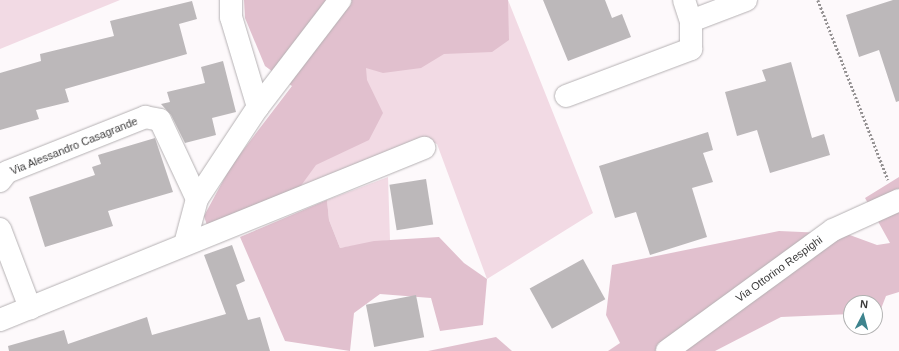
<!DOCTYPE html>
<style>
body{margin:0}
#map{position:relative;width:899px;height:351px;overflow:hidden;background:#fdf9fb;font-family:Helvetica,sans-serif}
div>[style]{position:absolute}
[style*='--x']{left:calc(var(--x)*1px);top:calc(var(--y)*1px);width:calc(var(--w)*1px);rotate:calc(var(--a)*1deg)}
.green>*{inset:0;background:#f2dae4}
.forest>*{inset:0;background:#e1c0ce}
.building>*{inset:0;background:#bcb8ba;transform-origin:0 0}
.path>*{height:2.5px;margin-top:-1.25px;transform-origin:0;background:repeating-linear-gradient(90deg,#959293 0 2px,transparent 0 4px)}
.roads{filter:drop-shadow(0 0 1px #b5b1b3) drop-shadow(0 0 1px #b5b1b3)}
.minor>*{height:22px;margin:-11px;padding:0 11px;transform-origin:11px;border-radius:11px;background:#fff}
span{translate:-50% -50%;white-space:nowrap;text-align:center;line-height:1.15;-webkit-text-stroke:3px #fff;paint-order:stroke}
.street-label{font-size:11px;color:#3c3b3b}
.north{position:absolute;left:843px;top:295px;width:40px;height:40px;box-sizing:border-box;background:#fff;border:1px solid #b1b1b1;border-radius:50%;rotate:6deg;font-size:11px;font-weight:700;line-height:16px;text-align:center;color:#3c3b3b}
.north::after{content:'';display:block;margin:auto;width:14px;height:18px;background:#3e848e;clip-path:polygon(50% 0,100% 100%,50% 72%,0 100%)}
</style>
<div id="map">
<div class="green">
<i style="clip-path:polygon(0 0,120px 0,0 49px)"></i>
<i style="clip-path:polygon(358px 0,508px 0,593px 213px,487px 279px,437px 144px,422px 138px,207px 225px,204px 216px)"></i>
<i style="clip-path:polygon(388px 177px,390px 240px,340px 248px,329px 220px,327px 200px)"></i>
</div>
<div class="forest">
<i style="clip-path:polygon(244px 0,508px 0,509px 40px,492px 52px,444px 54px,421px 68px,383px 73px,366px 68px,367px 80px,383px 113px,369px 140px,316px 165px,300px 187px,207px 225px,204px 216px,231px 166px,292px 86px,265px 66px,245px 18px)"></i>
<i style="clip-path:polygon(899px 177px,899px 292px,886px 296px,877px 319px,875px 303px,851px 303px,851px 314px,781px 317px,715px 351px,608px 351px,620px 343px,606px 315px,612px 265px,779px 231px,847px 234px,877px 245px,890px 243px,865px 198px)"></i>
<i style="clip-path:polygon(327px 200px,329px 220px,340px 248px,374px 241px,439px 237px,464px 263px,487px 279px,483px 325px,440px 331px,431px 298px,380px 294px,354px 313px,350px 351px,285px 341px,240px 237px)"></i>
<i style="clip-path:polygon(496px 337px,512px 351px,428px 351px)"></i>
</div>
<div class="building">
<i style="clip-path:polygon(543px 0,605px 0,612px 18px,622px 14px,631px 37px,568px 61px)"></i>
<i style="clip-path:polygon(893px 0,899px 0,899px 101px,896px 102px,879px 50px,859px 57px,846px 15px)"></i>
<i style="clip-path:polygon(192px 1px,197px 19px,179px 24px,187px 54px,65px 89px,69px 102px,36px 110px,39px 119px,0 130px,0 73px,41px 61px,40px 54px,114px 36px,110px 21px)"></i>
<i style="clip-path:polygon(223px 61px,236px 112px,212px 118px,216px 135px,185px 143px,171px 115px,161px 104px,170px 102px,167px 92px,205px 83px,201px 67px)"></i>
<i style="clip-path:polygon(791px 62px,812px 138px,824px 134px,830px 155px,770px 173px,757px 130px,737px 136px,725px 92px,766px 81px,762px 70px)"></i>
<i style="clip-path:polygon(708px 132px,713px 150px,703px 153px,713px 182px,692px 188px,707px 237px,650px 255px,636px 212px,615px 218px,599px 166px)"></i>
<i style="clip-path:polygon(155px 138px,173px 192px,108px 211px,113px 226px,45px 247px,29px 197px,95px 175px,92px 167px,101px 164px,98px 155px)"></i>
<i style="left:426px;top:179px;width:46px;height:37px;rotate:81deg"></i>
<i style="clip-path:polygon(232px 245px,245px 281px,236px 285px,248px 320px,260px 317px,270px 351px,9px 351px,8px 346px,64px 330px,68px 344px,147px 317px,152px 335px,226px 314px,204px 255px)"></i>
<i style="left:583px;top:259px;width:46px;height:61px;rotate:61deg"></i>
<i style="left:416px;top:295px;width:43px;height:51px;rotate:79deg"></i>
</div>
<div class="path">
<i style="--x:818;--y:0;--w:193;--a:68.7"></i>
</div>
<div class="roads">
<div class="minor">
<i style="--x:231;--y:0;--w:17;--a:90"></i>
<i style="--x:231;--y:17;--w:94;--a:73.3"></i>
<i style="--x:684;--y:0;--w:22;--a:72"></i>
<i style="--x:691;--y:21;--w:59;--a:-20.9"></i>
<i style="--x:566;--y:96;--w:134;--a:-20.6"></i>
<i style="--x:691;--y:49;--w:28;--a:-90"></i>
<i style="--x:0;--y:181;--w:11;--a:-52"></i>
<i style="--x:7;--y:172;--w:149;--a:-21.7"></i>
<i style="--x:145;--y:117;--w:15;--a:11"></i>
<i style="--x:160;--y:120;--w:87;--a:64.9"></i>
<i style="--x:0;--y:229;--w:85;--a:69.2"></i>
<i style="--x:185;--y:244;--w:47;--a:-75.1"></i>
<i style="--x:197;--y:199;--w:110;--a:-56.5"></i>
<i style="--x:258;--y:107;--w:135;--a:-52.5"></i>
<i style="--x:0;--y:320;--w:458;--a:-22.1"></i>
<i style="--x:667;--y:351;--w:205;--a:-36.1"></i>
<i style="--x:833;--y:230;--w:72;--a:-24.4"></i>
</div>
</div>
<div class="street-label">
<span style="left:74px;top:146px;rotate:-22deg">Via Alessandro Casagrande</span>
<span style="left:779px;top:269px;rotate:-36deg">Via Ottorino Respighi</span>
</div>
<div class="north">N</div>
</div>
